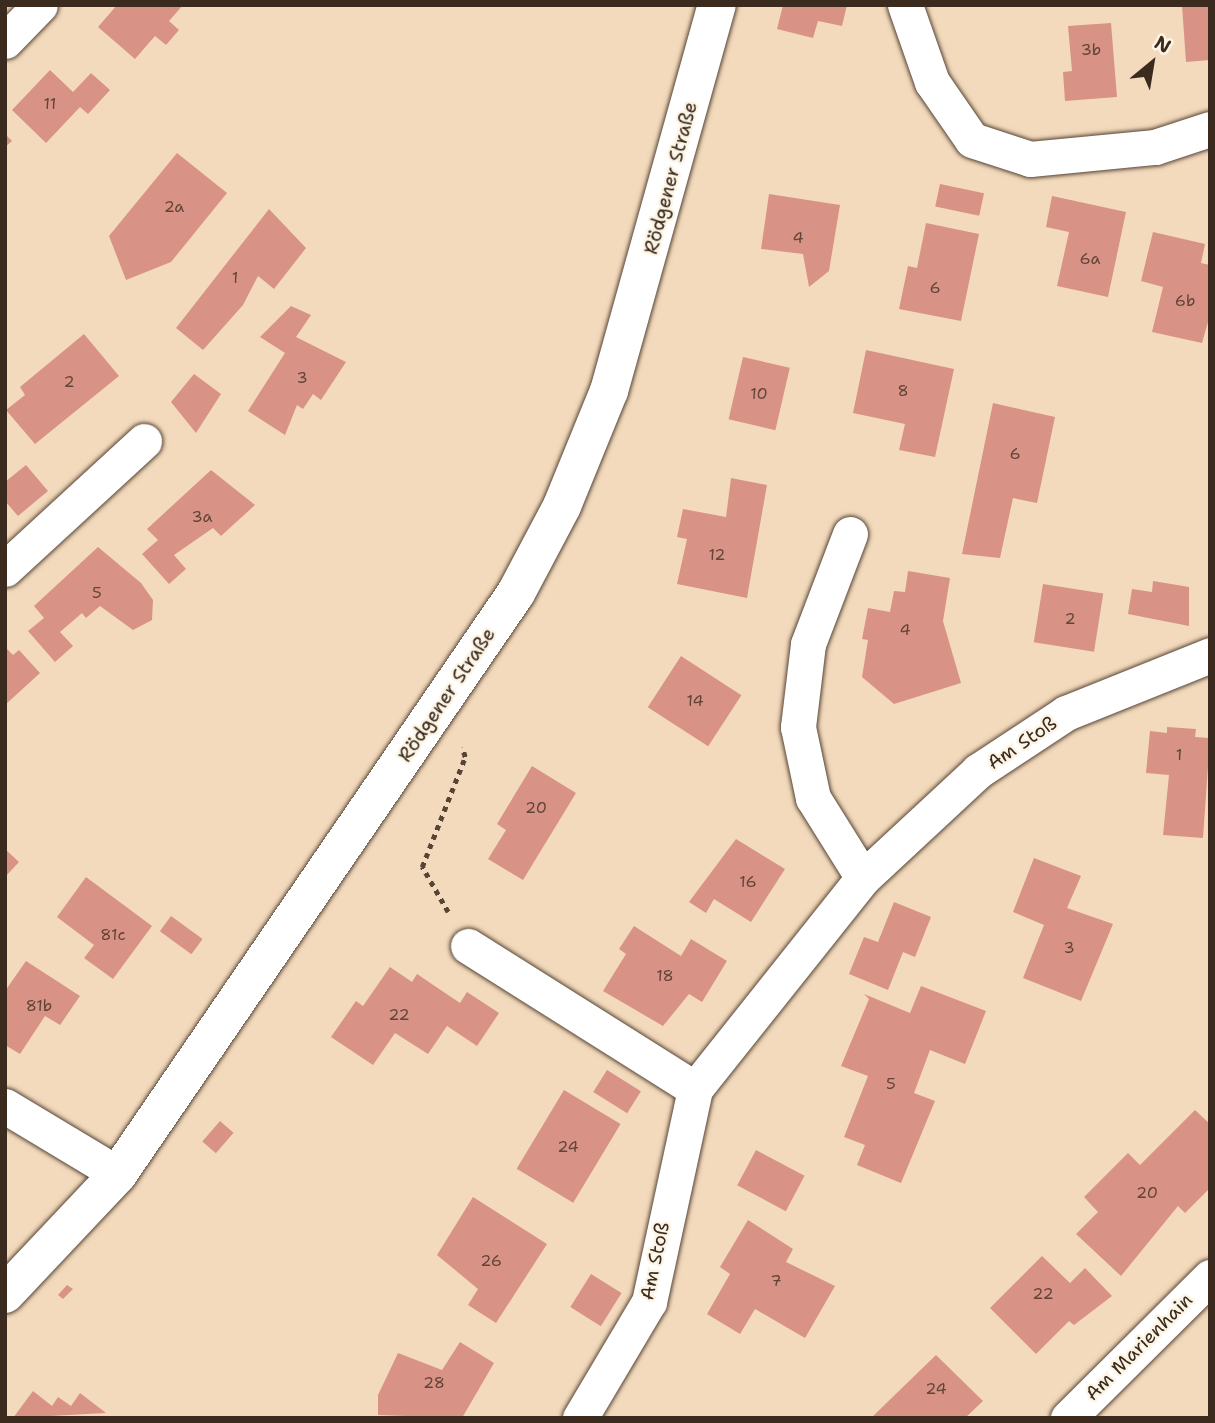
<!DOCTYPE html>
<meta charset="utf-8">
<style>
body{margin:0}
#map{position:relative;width:1215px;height:1423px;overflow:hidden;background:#f3dabc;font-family:"Shantell Sans",sans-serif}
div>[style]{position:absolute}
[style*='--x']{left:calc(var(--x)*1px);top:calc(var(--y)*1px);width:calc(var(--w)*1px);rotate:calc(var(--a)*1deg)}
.building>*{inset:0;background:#d89386;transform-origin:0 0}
.path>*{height:4.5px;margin-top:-2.25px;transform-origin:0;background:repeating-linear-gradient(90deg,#574436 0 5px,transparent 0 10px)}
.roads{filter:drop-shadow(0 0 2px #574436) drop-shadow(0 0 2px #574436)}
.street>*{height:35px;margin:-17.5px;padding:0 17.5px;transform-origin:17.5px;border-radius:17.5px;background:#fff}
.secondary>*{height:38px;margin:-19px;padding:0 19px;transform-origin:19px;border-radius:19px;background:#fff}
span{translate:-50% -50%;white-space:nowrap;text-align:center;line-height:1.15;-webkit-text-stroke:5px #fcf5e5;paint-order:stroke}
.number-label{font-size:16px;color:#624438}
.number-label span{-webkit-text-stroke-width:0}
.street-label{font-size:19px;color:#3b2a1e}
.frame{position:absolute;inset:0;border:7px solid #3b2a1e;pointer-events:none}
.north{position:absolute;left:1117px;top:28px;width:70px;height:70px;-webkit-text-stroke:5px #fcf5e5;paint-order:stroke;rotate:30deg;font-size:19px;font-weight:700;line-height:28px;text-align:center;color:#3b2a1e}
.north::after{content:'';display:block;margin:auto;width:24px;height:32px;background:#3b2a1e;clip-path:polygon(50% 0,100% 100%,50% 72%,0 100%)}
</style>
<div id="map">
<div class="building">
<i style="clip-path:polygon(117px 5px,183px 5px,169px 21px,179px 30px,166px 45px,155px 36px,135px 59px,98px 27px)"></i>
<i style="clip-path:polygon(783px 5px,847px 5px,842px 26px,818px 21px,813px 38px,777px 29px)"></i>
<i style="clip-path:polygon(1182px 5px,1210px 5px,1210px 60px,1186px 62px)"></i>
<i style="clip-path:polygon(1111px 23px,1117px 97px,1065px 101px,1063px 72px,1072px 71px,1068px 26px)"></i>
<i style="clip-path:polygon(50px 70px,73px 92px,91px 73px,110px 90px,88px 114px,80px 107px,46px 143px,12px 110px)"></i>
<i style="clip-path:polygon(5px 134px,12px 141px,5px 147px)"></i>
<i style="clip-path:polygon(177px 153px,227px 193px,171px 262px,126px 280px,109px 236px)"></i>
<i style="left:940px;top:184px;width:45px;height:23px;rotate:12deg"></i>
<i style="clip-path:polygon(769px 194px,840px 205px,829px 271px,809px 287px,803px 254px,761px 249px)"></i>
<i style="clip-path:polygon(1052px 196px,1126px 212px,1108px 297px,1057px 286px,1069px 232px,1046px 227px)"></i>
<i style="clip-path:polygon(269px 209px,306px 248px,274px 289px,258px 276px,243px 305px,203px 350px,176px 328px)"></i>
<i style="clip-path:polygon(926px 223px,979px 234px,961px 321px,899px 309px,908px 266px,917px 268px)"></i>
<i style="clip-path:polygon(1153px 232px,1205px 244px,1201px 263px,1210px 265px,1210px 315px,1202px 343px,1152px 332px,1163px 287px,1141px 281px)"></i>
<i style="clip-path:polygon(291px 306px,311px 315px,296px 337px,346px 362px,321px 400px,313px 394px,303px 409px,297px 405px,285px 435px,248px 411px,285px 353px,260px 337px)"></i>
<i style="clip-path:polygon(84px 334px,119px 376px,35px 444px,6px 410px,25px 395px,20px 387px)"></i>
<i style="clip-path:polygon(866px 350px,954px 369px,935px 457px,899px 450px,905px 424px,853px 413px)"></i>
<i style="left:743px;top:357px;width:48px;height:64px;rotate:13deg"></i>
<i style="clip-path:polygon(194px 374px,221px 394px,196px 433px,171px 402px)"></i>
<i style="clip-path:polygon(993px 403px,1055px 417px,1037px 503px,1013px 498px,1000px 558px,962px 554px)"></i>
<i style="clip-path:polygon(26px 465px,48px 491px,18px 516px,5px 501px,5px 482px)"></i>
<i style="clip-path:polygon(211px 470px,255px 505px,221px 536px,213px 528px,174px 555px,186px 569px,169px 584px,142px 554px,158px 540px,147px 529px)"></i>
<i style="clip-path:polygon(731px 478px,767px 485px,747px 598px,677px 584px,687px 539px,677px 537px,683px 509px,726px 517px)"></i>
<i style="clip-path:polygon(98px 547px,141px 583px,153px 600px,152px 620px,133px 630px,100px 606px,86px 618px,82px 613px,60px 632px,73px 646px,55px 662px,28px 631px,44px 618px,34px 606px)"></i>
<i style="clip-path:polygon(908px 571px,950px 578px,943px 621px,961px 683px,894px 704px,862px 677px,868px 640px,862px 639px,868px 608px,890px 612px,894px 591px,905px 592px)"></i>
<i style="clip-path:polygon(1153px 581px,1189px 587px,1189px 626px,1128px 614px,1132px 589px,1152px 592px)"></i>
<i style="left:1043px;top:584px;width:61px;height:59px;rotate:9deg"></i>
<i style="clip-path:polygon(5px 647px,13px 655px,19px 650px,40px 673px,5px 705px)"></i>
<i style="left:681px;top:656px;width:72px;height:61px;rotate:33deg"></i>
<i style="clip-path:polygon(1167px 727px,1196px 729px,1195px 737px,1210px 738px,1203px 838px,1163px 835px,1169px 775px,1146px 773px,1150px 731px,1167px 733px)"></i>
<i style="clip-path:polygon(532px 766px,576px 793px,523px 880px,488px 859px,506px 830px,497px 824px)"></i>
<i style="clip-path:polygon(736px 839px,785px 869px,751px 922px,714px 899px,706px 913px,689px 902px)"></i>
<i style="clip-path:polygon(5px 849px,19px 862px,5px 877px)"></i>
<i style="clip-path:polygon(1034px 858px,1081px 876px,1067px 908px,1113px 924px,1081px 1001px,1023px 978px,1044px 925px,1013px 912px)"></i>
<i style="clip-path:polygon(86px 877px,152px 926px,113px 979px,84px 958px,94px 945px,57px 917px)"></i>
<i style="clip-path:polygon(894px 902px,931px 917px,915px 957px,903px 952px,888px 990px,849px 974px,864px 937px,878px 942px)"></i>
<i style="left:171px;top:916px;width:39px;height:19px;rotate:36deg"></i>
<i style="clip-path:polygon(634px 926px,681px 956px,691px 939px,727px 961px,702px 1002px,689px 994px,663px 1026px,603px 991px,626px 954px,619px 949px)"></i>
<i style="clip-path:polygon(26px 961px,80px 996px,60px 1025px,45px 1016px,20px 1054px,5px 1045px,5px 991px)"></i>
<i style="clip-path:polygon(390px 967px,412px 982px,417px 974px,460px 1003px,467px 992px,499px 1013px,477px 1046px,447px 1026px,428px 1054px,395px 1033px,373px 1065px,331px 1037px,356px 1001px,363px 1006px)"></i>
<i style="clip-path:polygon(921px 986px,986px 1011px,965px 1064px,930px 1050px,914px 1093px,935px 1101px,901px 1183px,857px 1165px,865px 1145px,844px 1137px,868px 1076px,841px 1066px,869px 999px,864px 994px,910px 1013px)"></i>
<i style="left:607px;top:1070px;width:40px;height:26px;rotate:32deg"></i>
<i style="left:564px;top:1090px;width:66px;height:92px;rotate:31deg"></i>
<i style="clip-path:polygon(1195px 1110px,1210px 1124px,1210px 1188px,1185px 1213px,1178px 1206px,1121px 1276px,1076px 1234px,1098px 1212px,1084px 1197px,1128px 1153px,1140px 1165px)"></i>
<i style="left:220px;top:1121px;width:18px;height:27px;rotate:41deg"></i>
<i style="left:756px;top:1150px;width:55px;height:40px;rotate:28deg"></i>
<i style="clip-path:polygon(473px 1197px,547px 1244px,496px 1323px,468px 1305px,478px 1289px,437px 1255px)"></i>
<i style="clip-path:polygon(748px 1220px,793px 1249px,786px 1262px,835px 1286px,805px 1338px,755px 1309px,740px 1334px,707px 1314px,730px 1274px,720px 1267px)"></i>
<i style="clip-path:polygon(1042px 1256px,1070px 1283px,1085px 1268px,1112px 1296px,1074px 1325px,1069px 1321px,1036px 1354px,990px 1308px)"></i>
<i style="left:591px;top:1274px;width:36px;height:39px;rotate:32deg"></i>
<i style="clip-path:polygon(67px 1285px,73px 1289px,63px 1299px,58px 1295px)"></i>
<i style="clip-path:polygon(460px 1342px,494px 1363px,462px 1418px,378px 1415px,378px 1395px,398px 1353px,442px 1370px)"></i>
<i style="clip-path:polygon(936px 1355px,983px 1401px,965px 1418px,871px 1418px)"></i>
<i style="clip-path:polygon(33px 1391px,52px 1406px,58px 1397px,71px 1406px,80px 1393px,106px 1413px,13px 1418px)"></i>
</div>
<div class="path">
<i style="--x:448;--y:912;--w:52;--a:-120"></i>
<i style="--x:422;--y:867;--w:118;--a:-68.6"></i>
<i style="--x:465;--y:757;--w:10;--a:-107"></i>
</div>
<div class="roads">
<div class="street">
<i style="--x:905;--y:5;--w:82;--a:70.7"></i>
<i style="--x:932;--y:82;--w:70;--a:55.4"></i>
<i style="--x:972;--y:140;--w:61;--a:18.1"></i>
<i style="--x:1030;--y:159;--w:126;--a:-5.5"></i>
<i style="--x:1155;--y:147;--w:58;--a:-18.1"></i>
<i style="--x:5;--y:41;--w:50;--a:-45.8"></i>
<i style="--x:850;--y:534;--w:118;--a:110.9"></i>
<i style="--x:808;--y:644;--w:84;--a:96.9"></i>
<i style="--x:798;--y:727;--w:73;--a:78.1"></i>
<i style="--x:813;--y:798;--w:94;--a:58"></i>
<i style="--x:5;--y:569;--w:189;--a:-42.6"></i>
<i style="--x:468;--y:946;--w:268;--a:32.2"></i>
<i style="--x:5;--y:1106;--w:132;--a:31"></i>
<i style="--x:580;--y:1418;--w:135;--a:-59.3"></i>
<i style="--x:649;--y:1302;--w:218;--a:-77.8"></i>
<i style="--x:695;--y:1089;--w:270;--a:-51.5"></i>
<i style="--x:863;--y:878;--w:157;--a:-42.9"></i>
<i style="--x:978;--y:771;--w:105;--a:-33.4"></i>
<i style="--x:1066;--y:713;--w:155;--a:-21.9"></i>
<i style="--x:1068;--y:1418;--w:200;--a:-44.8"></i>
</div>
<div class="secondary">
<i style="--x:5;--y:1294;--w:165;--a:-46.7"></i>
<i style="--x:118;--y:1174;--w:704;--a:-55.59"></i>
<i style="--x:516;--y:593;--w:98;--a:-62.1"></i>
<i style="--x:562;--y:506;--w:124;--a:-67.8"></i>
<i style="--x:609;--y:391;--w:401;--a:-74.4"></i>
</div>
</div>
<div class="number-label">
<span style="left:1091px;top:50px">3b</span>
<span style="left:50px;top:104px">11</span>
<span style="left:174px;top:207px">2a</span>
<span style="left:798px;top:238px">4</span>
<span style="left:1090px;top:259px">6a</span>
<span style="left:235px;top:278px">1</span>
<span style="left:935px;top:288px">6</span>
<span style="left:1185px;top:301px">6b</span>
<span style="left:302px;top:378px">3</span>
<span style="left:69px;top:382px">2</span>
<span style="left:903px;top:391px">8</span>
<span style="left:759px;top:394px">10</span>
<span style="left:1015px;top:454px">6</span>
<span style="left:202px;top:517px">3a</span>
<span style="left:717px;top:555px">12</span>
<span style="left:97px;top:593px">5</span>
<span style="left:1070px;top:619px">2</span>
<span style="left:905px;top:630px">4</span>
<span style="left:695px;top:701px">14</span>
<span style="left:1179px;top:755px">1</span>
<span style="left:536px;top:808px">20</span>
<span style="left:748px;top:882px">16</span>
<span style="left:113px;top:935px">81c</span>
<span style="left:1069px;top:948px">3</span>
<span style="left:665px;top:976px">18</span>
<span style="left:39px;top:1006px">81b</span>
<span style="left:399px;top:1015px">22</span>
<span style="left:891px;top:1084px">5</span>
<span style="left:568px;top:1147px">24</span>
<span style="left:1147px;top:1193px">20</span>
<span style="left:491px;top:1261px">26</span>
<span style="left:776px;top:1281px">7</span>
<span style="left:1043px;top:1294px">22</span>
<span style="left:434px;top:1383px">28</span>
<span style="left:936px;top:1389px">24</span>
</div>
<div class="street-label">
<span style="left:671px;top:178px;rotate:-75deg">Rödgener Straße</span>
<span style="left:447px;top:695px;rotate:-56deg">Rödgener Straße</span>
<span style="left:1022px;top:743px;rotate:-34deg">Am Stoß</span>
<span style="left:655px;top:1261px;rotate:-78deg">Am Stoß</span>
<span style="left:1139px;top:1347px;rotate:-45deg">Am Marienhain</span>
</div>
<div class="frame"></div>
<div class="north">N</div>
</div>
